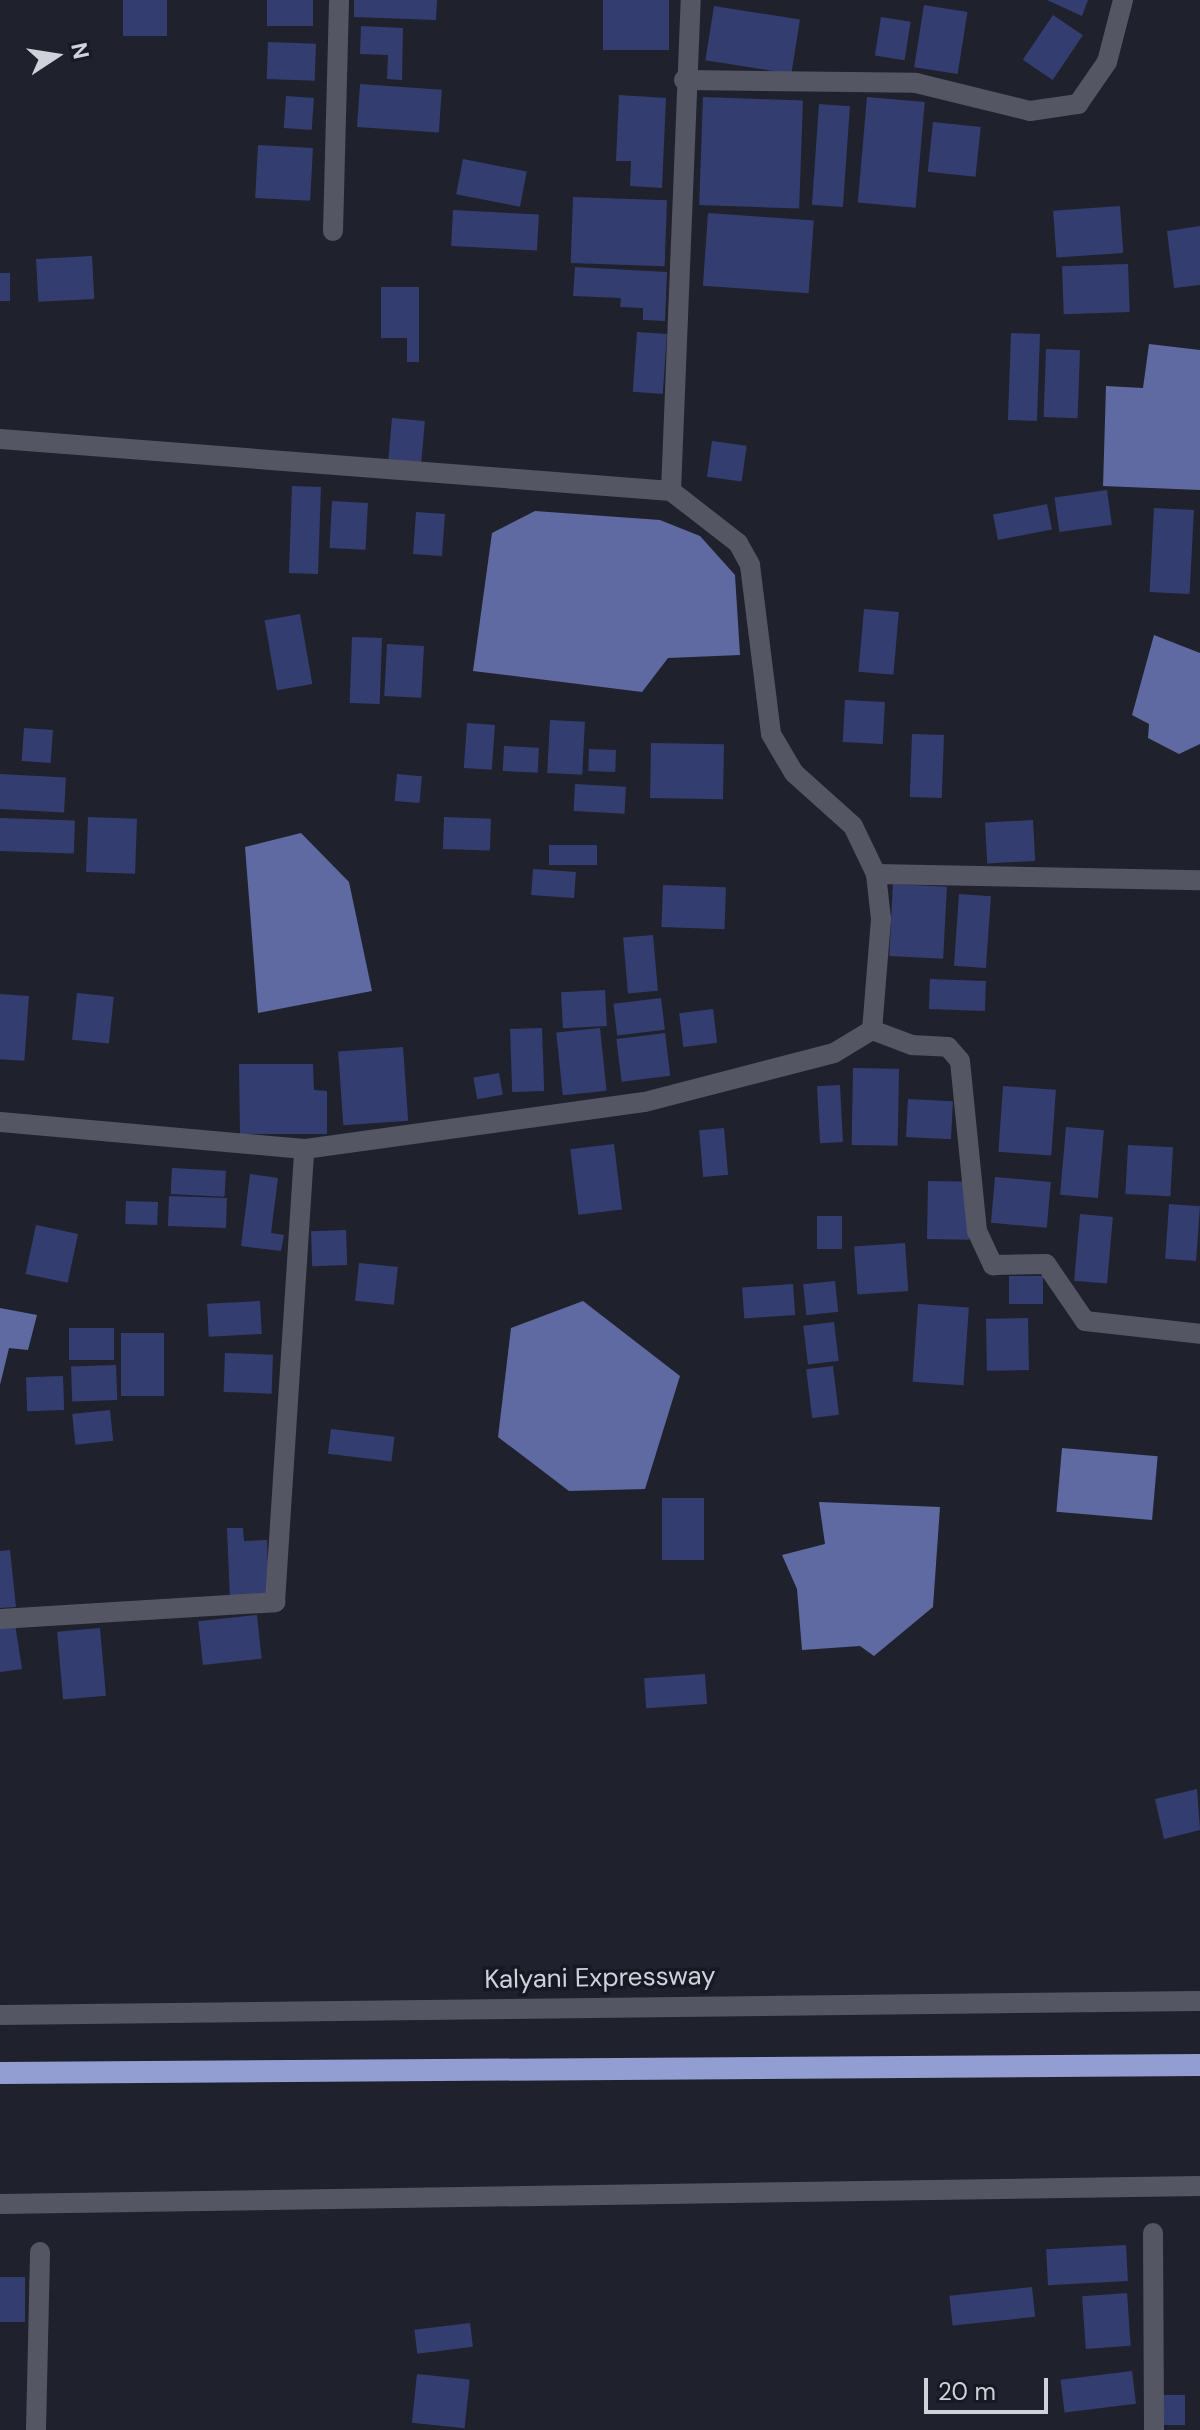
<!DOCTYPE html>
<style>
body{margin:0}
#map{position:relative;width:1200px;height:2430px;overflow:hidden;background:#1f222c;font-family:"DM Sans",sans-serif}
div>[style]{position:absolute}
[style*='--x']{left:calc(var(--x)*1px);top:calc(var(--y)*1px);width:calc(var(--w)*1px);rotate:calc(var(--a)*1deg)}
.water>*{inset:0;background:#5e6aa1;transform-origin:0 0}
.building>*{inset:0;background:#343d70;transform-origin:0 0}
.minor>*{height:20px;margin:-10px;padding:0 10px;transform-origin:10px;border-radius:10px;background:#545763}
.tertiary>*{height:20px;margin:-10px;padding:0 10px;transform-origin:10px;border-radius:10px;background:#545763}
.trunk>*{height:22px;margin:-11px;padding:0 11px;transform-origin:11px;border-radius:11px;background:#929ed2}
span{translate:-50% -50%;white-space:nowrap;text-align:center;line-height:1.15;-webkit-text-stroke:7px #161823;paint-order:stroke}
.street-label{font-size:26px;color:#d0d2da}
.north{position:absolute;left:16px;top:16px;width:80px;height:80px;-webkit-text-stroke:6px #161823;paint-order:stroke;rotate:78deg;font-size:22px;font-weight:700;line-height:32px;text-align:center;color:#d0d2da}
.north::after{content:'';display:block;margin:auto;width:28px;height:36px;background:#d0d2da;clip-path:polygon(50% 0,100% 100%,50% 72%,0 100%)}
.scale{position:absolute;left:924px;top:2378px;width:124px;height:36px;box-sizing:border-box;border:4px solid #d0d2da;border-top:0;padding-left:10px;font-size:24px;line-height:28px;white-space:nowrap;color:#d0d2da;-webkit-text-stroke:6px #161823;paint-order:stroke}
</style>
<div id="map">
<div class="water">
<i style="clip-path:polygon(1149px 344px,1200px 350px,1200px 490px,1103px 486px,1106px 386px,1143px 388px)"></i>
<i style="clip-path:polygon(535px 511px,660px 520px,700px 536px,735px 575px,740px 655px,668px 658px,642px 692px,473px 671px,492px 533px)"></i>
<i style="clip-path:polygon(1154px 635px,1200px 653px,1200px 744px,1179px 754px,1148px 738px,1149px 724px,1132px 715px)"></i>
<i style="clip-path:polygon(301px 833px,349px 882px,372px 991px,258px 1013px,245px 847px)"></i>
<i style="clip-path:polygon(583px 1301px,680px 1376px,645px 1489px,569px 1491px,498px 1437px,511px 1328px)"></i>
<i style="clip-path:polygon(0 1308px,37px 1315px,28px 1350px,9px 1348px,0 1385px)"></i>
<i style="left:1062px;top:1448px;width:96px;height:64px;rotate:5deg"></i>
<i style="clip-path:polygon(819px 1502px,940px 1507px,933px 1607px,874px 1656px,860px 1646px,802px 1650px,797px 1589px,782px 1555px,825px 1544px)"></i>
</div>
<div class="building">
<i style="left:123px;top:0;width:44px;height:36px"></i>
<i style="left:267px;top:0;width:46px;height:26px"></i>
<i style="clip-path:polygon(354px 0,437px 0,436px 20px,354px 17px)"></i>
<i style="left:603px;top:0;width:66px;height:50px"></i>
<i style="clip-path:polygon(1047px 0,1088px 0,1082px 16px)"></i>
<i style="left:924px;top:5px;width:44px;height:63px;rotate:9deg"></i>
<i style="left:714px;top:6px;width:87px;height:55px;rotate:9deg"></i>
<i style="left:1053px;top:15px;width:36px;height:54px;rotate:34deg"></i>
<i style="left:881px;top:17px;width:30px;height:39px;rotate:9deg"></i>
<i style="clip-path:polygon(361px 26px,403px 28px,402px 80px,387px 79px,388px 55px,360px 54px)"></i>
<i style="left:268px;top:42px;width:48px;height:37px;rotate:2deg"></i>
<i style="left:360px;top:84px;width:82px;height:43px;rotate:4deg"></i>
<i style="clip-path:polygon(619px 95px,666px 98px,662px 188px,630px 186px,631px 161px,616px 161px)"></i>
<i style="left:286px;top:96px;width:28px;height:32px;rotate:4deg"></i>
<i style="left:703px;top:97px;width:100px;height:108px;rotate:2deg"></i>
<i style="left:867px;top:97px;width:58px;height:106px;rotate:5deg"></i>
<i style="left:819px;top:104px;width:31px;height:101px;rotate:4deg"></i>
<i style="left:933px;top:122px;width:48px;height:50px;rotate:6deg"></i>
<i style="left:258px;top:145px;width:55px;height:53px;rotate:3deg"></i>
<i style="left:463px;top:159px;width:65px;height:36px;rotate:11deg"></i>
<i style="left:573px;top:197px;width:94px;height:66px;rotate:2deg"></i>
<i style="left:1120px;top:206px;width:47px;height:67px;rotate:86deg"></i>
<i style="left:453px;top:210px;width:86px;height:36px;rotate:3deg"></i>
<i style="left:708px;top:213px;width:106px;height:73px;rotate:4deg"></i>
<i style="clip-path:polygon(1200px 226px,1200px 285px,1174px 288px,1167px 231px)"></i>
<i style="left:92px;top:256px;width:43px;height:56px;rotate:87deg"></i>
<i style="left:1128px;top:264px;width:48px;height:66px;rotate:88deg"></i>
<i style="clip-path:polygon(575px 267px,667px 272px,665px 321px,643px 320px,643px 308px,620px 307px,621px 298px,573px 296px)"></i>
<i style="left:0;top:273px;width:10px;height:28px"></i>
<i style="clip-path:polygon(381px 287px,419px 287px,419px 362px,407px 362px,407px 338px,381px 338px)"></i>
<i style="left:637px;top:332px;width:30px;height:60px;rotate:4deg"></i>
<i style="left:1011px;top:333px;width:29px;height:87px;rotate:2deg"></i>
<i style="left:1046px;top:349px;width:34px;height:68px;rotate:2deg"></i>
<i style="left:392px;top:418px;width:33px;height:46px;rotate:5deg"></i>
<i style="left:712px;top:441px;width:35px;height:36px;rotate:8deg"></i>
<i style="left:292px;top:486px;width:29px;height:87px;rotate:2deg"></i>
<i style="left:1107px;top:490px;width:35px;height:53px;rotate:82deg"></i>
<i style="left:332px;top:501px;width:36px;height:47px;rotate:3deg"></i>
<i style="left:1047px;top:504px;width:26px;height:55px;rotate:79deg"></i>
<i style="left:1154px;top:508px;width:40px;height:84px;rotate:3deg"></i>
<i style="left:416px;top:512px;width:29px;height:42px;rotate:4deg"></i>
<i style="left:864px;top:609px;width:35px;height:63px;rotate:5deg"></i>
<i style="left:300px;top:614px;width:71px;height:36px;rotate:80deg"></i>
<i style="left:352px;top:637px;width:30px;height:66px;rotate:2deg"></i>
<i style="left:387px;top:644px;width:37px;height:52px;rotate:3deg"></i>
<i style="left:845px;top:700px;width:40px;height:42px;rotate:3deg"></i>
<i style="left:550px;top:720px;width:35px;height:53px;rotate:3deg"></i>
<i style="left:467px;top:723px;width:28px;height:45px;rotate:4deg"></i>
<i style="left:24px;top:728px;width:29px;height:33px;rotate:4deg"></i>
<i style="left:912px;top:734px;width:32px;height:63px;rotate:2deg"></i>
<i style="left:651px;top:743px;width:73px;height:55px;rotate:1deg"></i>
<i style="left:504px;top:746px;width:35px;height:25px;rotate:3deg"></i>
<i style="left:589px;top:749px;width:27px;height:22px;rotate:2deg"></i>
<i style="left:0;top:774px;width:66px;height:35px;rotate:3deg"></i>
<i style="left:397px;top:774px;width:25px;height:27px;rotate:5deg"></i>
<i style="left:575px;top:784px;width:51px;height:27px;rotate:3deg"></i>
<i style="left:88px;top:817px;width:49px;height:55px;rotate:2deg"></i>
<i style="left:444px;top:817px;width:47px;height:32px;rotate:2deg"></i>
<i style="left:0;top:818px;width:75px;height:33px;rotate:2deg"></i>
<i style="left:1033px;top:820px;width:41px;height:48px;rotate:87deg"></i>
<i style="left:597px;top:845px;width:20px;height:48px;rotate:90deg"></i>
<i style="left:533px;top:869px;width:43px;height:26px;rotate:4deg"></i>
<i style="left:893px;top:884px;width:54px;height:72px;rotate:3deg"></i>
<i style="left:663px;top:885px;width:63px;height:42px;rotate:2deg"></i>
<i style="left:959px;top:894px;width:32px;height:72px;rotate:4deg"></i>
<i style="left:653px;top:935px;width:56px;height:30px;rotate:85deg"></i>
<i style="left:930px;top:979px;width:56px;height:30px;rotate:2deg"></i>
<i style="left:605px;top:990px;width:36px;height:44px;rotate:87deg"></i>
<i style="left:77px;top:993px;width:37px;height:47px;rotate:6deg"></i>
<i style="left:0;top:994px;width:29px;height:65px;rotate:4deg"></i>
<i style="left:661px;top:998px;width:32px;height:48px;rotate:83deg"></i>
<i style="left:713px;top:1009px;width:34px;height:34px;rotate:83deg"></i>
<i style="left:542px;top:1028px;width:63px;height:32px;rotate:88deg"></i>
<i style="left:600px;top:1028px;width:63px;height:44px;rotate:84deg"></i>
<i style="left:665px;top:1033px;width:43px;height:49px;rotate:83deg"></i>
<i style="left:403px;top:1047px;width:74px;height:65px;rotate:86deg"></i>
<i style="clip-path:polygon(239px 1064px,313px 1064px,314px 1090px,327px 1091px,327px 1134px,240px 1134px)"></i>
<i style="left:853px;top:1068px;width:46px;height:77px;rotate:1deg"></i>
<i style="left:499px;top:1073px;width:22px;height:26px;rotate:80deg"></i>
<i style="left:840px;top:1085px;width:57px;height:23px;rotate:87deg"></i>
<i style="left:1003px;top:1086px;width:53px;height:66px;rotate:4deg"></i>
<i style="left:908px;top:1099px;width:45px;height:38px;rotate:3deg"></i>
<i style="left:1066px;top:1127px;width:38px;height:68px;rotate:5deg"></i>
<i style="left:724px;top:1128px;width:47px;height:25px;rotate:85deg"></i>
<i style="left:614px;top:1144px;width:66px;height:44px;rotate:83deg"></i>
<i style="left:1128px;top:1145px;width:45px;height:49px;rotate:3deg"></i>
<i style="left:172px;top:1168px;width:54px;height:26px;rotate:3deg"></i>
<i style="clip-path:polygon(250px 1174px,278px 1178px,271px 1233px,284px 1235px,281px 1251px,241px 1246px)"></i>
<i style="left:995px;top:1177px;width:56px;height:46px;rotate:5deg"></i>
<i style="left:928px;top:1181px;width:42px;height:58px;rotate:1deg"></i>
<i style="left:169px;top:1196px;width:58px;height:30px;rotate:2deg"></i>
<i style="left:126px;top:1201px;width:32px;height:23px;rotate:2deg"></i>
<i style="left:1169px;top:1204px;width:31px;height:55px;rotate:4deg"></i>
<i style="left:1080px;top:1214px;width:33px;height:67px;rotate:5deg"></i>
<i style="left:842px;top:1216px;width:33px;height:25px;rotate:90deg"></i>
<i style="left:36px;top:1225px;width:43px;height:50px;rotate:12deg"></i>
<i style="left:346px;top:1230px;width:35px;height:35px;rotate:88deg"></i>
<i style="left:905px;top:1243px;width:48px;height:51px;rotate:86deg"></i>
<i style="left:359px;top:1263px;width:39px;height:38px;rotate:6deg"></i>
<i style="left:1009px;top:1276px;width:34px;height:28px"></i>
<i style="left:835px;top:1281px;width:31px;height:32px;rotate:84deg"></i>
<i style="left:793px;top:1284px;width:31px;height:51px;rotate:86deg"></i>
<i style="left:260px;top:1301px;width:33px;height:53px;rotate:87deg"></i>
<i style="left:918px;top:1304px;width:51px;height:78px;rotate:4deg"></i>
<i style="left:1028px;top:1318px;width:52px;height:42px;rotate:89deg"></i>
<i style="left:834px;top:1322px;width:39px;height:31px;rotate:83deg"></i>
<i style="left:114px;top:1328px;width:32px;height:45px;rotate:90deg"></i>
<i style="left:164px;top:1333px;width:63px;height:43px;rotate:90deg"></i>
<i style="left:225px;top:1353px;width:48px;height:39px;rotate:2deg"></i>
<i style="left:116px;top:1365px;width:35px;height:45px;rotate:88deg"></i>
<i style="left:833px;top:1366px;width:49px;height:27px;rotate:83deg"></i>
<i style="left:63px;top:1376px;width:34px;height:37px;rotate:88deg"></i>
<i style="left:110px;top:1410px;width:31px;height:38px;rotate:84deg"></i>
<i style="left:331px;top:1429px;width:64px;height:25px;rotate:7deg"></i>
<i style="left:704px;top:1498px;width:62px;height:42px;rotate:90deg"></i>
<i style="clip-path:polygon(227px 1528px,243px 1528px,244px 1541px,267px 1540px,269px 1598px,230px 1600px)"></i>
<i style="clip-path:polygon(10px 1550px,16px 1607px,0 1608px,0 1551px)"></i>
<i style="left:257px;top:1615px;width:44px;height:59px;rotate:84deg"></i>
<i style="clip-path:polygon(15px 1624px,22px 1669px,0 1672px,0 1626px)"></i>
<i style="left:100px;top:1628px;width:68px;height:43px;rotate:85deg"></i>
<i style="left:705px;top:1674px;width:30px;height:61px;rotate:86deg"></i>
<i style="clip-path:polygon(1197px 1789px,1200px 1830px,1164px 1839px,1155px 1799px)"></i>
<i style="left:1126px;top:2245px;width:36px;height:80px;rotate:87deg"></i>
<i style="left:0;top:2277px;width:25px;height:45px"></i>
<i style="left:1032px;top:2287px;width:30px;height:83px;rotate:84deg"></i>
<i style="left:1127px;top:2293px;width:53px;height:45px;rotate:86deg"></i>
<i style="left:470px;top:2323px;width:24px;height:56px;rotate:83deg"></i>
<i style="left:1132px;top:2371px;width:33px;height:72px;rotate:83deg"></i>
<i style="left:417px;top:2374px;width:53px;height:49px;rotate:6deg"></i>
<i style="left:1185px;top:2395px;width:30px;height:27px;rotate:90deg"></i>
</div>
<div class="minor">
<i style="--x:684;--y:80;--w:232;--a:0.7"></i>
<i style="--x:916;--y:83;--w:117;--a:13.8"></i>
<i style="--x:1030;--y:111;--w:49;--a:-8.3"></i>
<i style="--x:1078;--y:104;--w:51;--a:-55.4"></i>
<i style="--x:1107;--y:62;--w:64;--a:-75.5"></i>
<i style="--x:333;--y:231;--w:231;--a:-88.5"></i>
<i style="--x:0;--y:439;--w:673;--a:4.43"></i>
<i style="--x:671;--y:491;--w:85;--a:37.8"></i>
<i style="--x:738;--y:543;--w:25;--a:61"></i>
<i style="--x:750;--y:565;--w:170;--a:82.9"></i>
<i style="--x:771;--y:734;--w:45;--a:59.5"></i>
<i style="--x:794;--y:773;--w:79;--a:41.9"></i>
<i style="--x:853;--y:826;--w:53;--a:64.4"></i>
<i style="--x:876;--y:874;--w:45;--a:83.7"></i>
<i style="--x:881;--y:919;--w:111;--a:94.6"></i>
<i style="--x:872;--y:1030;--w:44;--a:148.8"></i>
<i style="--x:834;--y:1053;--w:196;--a:165.5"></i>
<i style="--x:644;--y:1102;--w:343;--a:172.1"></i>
<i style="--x:304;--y:1149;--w:305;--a:-174.9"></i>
<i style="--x:671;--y:491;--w:491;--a:-87.7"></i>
<i style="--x:876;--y:874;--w:324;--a:1.1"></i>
<i style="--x:872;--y:1030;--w:43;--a:20.6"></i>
<i style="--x:912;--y:1045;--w:36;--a:3"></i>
<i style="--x:948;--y:1047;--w:18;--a:49"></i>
<i style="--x:960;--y:1061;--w:171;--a:84.3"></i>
<i style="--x:977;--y:1231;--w:38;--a:65"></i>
<i style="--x:993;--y:1265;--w:53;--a:-1.1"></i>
<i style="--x:1046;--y:1264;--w:69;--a:55.6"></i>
<i style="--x:1085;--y:1321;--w:116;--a:6.4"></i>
<i style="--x:0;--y:1619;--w:276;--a:-3.5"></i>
<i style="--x:275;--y:1602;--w:454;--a:-86.3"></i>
<i style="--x:1153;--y:2233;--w:197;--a:89.7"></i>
<i style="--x:36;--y:2430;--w:178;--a:-88.7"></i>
</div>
<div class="tertiary">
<i style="--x:0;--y:2015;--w:1200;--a:-0.67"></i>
<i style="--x:0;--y:2204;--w:1200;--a:-0.86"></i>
</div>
<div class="trunk">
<i style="--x:0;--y:2073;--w:1200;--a:-0.38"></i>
</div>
<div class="street-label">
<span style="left:600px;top:1978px;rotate:-1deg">Kalyani Expressway</span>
</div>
<div class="north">N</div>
<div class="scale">20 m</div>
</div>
